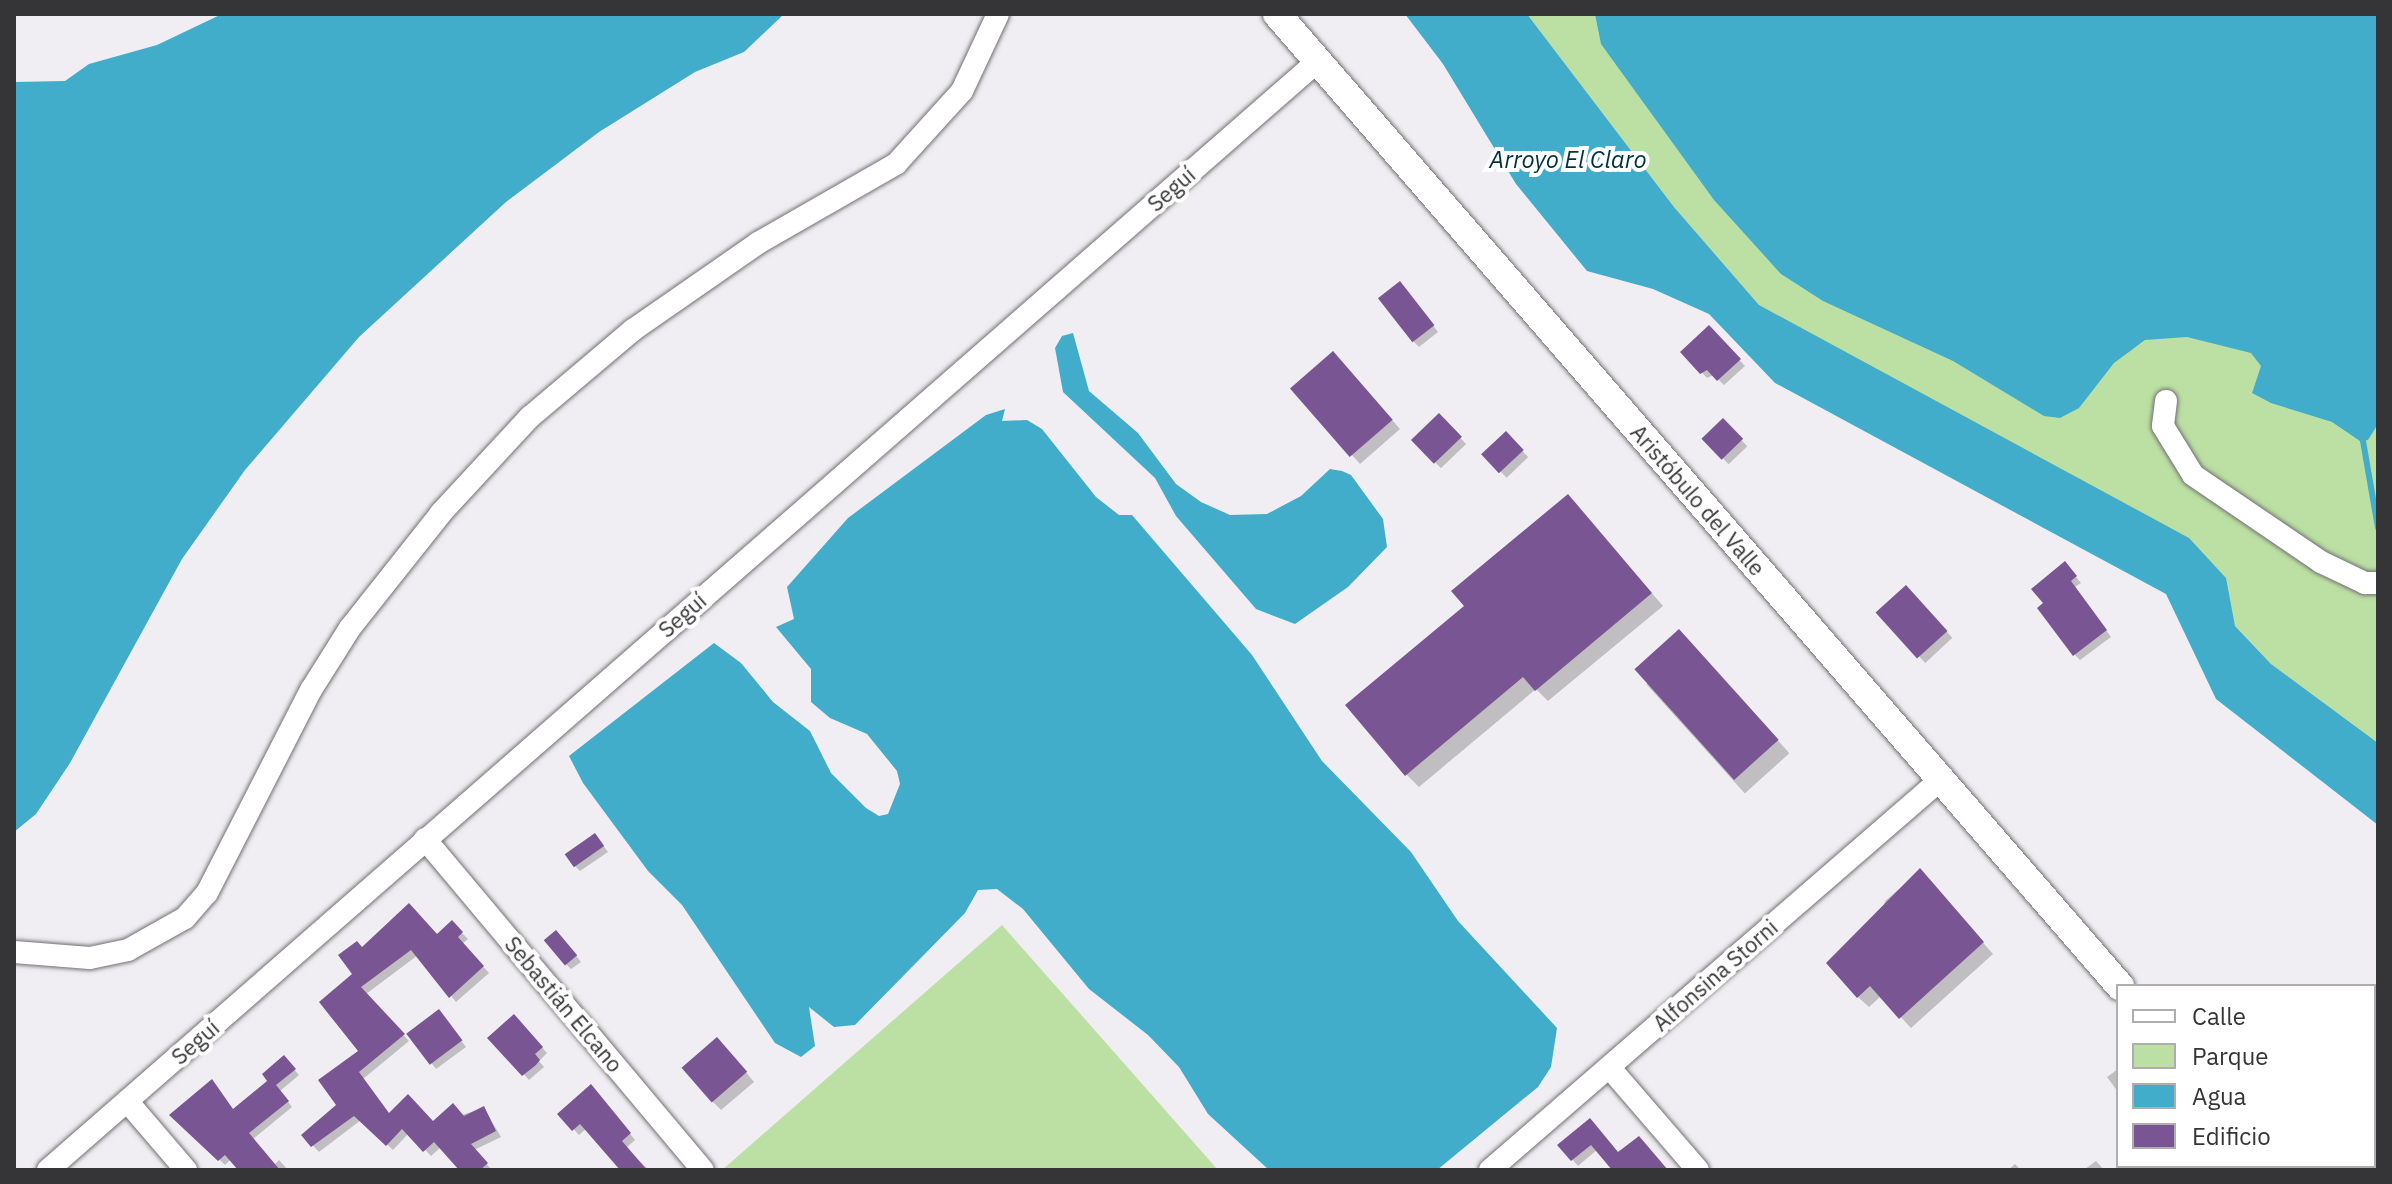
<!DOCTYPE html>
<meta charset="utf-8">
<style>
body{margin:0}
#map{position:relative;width:2392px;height:1184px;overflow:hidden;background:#f0eef2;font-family:"IBM Plex Sans",sans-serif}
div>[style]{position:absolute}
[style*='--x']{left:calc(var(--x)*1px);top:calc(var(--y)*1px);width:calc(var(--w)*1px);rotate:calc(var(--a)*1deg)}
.green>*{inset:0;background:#bce0a3}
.water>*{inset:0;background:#41adca}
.shadow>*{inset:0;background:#0003;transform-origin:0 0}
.stream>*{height:6px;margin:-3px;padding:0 3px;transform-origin:3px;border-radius:3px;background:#41adca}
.building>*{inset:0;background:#7a5594;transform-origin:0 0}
.roads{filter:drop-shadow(0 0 2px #727074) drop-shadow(0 0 2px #727074)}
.minor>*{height:22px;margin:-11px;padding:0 11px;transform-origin:11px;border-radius:11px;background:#fff}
.tertiary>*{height:28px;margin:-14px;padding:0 14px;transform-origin:14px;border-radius:14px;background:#fff}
span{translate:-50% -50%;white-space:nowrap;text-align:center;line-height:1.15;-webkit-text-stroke:8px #fff;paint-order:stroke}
.street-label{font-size:22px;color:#353436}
.water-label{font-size:24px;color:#00323e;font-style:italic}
.frame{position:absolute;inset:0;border:16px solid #353436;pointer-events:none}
.legend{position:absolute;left:2116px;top:984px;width:260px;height:184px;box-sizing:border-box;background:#fff;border:2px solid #aeaeaf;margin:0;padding:10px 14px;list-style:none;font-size:24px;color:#353436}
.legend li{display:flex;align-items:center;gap:16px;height:40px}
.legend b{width:40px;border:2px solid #aeaeaf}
</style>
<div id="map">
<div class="green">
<i style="clip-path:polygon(1527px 14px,2378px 14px,2378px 743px,2271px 664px,2235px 626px,2225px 589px,1759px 305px,1674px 207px)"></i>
<i style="clip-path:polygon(1002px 925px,1218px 1170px,722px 1170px)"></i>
</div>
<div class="water">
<i style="clip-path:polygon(222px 14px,784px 14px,744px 52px,695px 72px,599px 132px,506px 202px,359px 337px,245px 470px,182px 559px,70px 763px,36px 814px,14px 832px,14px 82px,65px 81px,89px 64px,157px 45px)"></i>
<i style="clip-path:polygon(1405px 14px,1527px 14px,1674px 207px,1759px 305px,2189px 538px,2226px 578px,2235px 626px,2271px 664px,2378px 743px,2378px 825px,2216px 699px,2166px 594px,1775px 383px,1709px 314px,1653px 289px,1587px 271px,1516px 184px,1443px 64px)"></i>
<i style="clip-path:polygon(1595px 14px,2378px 14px,2378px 424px,2368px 440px,2360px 441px,2332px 422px,2271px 403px,2252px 393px,2261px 366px,2251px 353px,2187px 337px,2145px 340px,2114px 363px,2079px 408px,2060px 418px,2044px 416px,1953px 361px,1823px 301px,1781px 274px,1714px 200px,1601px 44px)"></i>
<i style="clip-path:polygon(1073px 333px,1089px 391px,1138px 433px,1176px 484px,1201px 502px,1230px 515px,1267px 514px,1301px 496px,1330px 469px,1342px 471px,1351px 475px,1383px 519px,1387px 547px,1348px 587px,1295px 624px,1256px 609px,1176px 516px,1155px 478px,1063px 392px,1055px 348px,1062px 336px)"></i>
<i style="clip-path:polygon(1005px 409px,1002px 421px,1027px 420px,1042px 429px,1096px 497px,1119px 515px,1132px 515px,1252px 655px,1322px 761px,1411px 852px,1458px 921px,1557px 1028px,1551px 1067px,1538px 1087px,1437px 1170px,1269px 1170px,1208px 1114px,1179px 1067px,1148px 1035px,1089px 989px,1023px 909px,997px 889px,978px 890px,965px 913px,855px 1025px,834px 1027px,809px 1007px,815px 1046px,801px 1057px,775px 1043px,682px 905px,648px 871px,583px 783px,569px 756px,714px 643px,741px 663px,773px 702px,810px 731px,831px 773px,866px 808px,879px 816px,888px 814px,900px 784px,897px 771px,867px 734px,830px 718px,811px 702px,811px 669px,776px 627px,794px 619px,787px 587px,848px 518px,986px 415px)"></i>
</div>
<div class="shadow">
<i style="clip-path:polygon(1406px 290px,1438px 332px,1419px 347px,1413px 341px)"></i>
<i style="clip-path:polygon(1709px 328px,1745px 366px,1724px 385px,1714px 375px,1707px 378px,1682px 352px)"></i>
<i style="clip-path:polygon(1342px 363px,1400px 429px,1360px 464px,1293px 389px)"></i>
<i style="left:1439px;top:416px;width:39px;height:35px;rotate:46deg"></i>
<i style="left:1723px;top:421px;width:35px;height:26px;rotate:46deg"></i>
<i style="left:1506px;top:434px;width:32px;height:30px;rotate:46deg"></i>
<i style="clip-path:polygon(1568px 496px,1663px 606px,1548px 701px,1536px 689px,1419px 787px,1406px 774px,1466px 606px)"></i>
<i style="clip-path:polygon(2070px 570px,2081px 583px,2075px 587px,2111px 637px,2080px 660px,2074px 654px)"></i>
<i style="left:1906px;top:588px;width:68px;height:37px;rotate:47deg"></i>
<i style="left:1691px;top:644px;width:147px;height:60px;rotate:48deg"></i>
<i style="clip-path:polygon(595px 835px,608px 852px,580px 871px,574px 865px)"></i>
<i style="clip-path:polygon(1920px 871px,1993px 954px,1911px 1028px,1881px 996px,1869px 1007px,1858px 997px,1885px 901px)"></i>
<i style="clip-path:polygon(452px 923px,468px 939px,462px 944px,489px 973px,456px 1002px,418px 955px,366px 994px,409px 1041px,363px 1079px,390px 1115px,433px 1124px,484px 1108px,501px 1137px,474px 1150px,492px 1170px,461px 1170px,441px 1147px,431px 1156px,409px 1133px,393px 1150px,361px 1120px,319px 1152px,303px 1135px,339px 1105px,360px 1051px,355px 975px,362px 949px,438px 937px)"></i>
<i style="clip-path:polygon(562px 938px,581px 962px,571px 969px,565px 963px)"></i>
<i style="clip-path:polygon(2378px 1000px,2378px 1034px,2374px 1032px)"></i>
<i style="clip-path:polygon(514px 1017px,547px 1053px,539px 1061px,544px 1067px,529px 1080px,490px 1038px)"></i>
<i style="clip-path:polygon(444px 1018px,466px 1047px,436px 1069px,409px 1034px)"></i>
<i style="clip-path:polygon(726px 1048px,754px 1082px,721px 1110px,712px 1101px)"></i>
<i style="clip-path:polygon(284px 1058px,299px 1075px,280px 1091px,292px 1107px,253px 1139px,274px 1165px,279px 1160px,288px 1170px,240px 1170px,231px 1159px,225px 1165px,172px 1115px,234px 1111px,270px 1081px)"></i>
<i style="clip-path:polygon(2118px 1069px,2118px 1092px,2107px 1077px)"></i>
<i style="clip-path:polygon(597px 1092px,635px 1140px,626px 1148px,649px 1170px,616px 1170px,620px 1167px,587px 1128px,579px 1135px,560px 1114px)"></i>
<i style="clip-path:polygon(1590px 1120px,1619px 1154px,1665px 1170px,1614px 1170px,1598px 1149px,1578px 1166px,1560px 1145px)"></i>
<i style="clip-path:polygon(2096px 1161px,2104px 1170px,2086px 1170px,2085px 1169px)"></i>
<i style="clip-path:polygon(2015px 1164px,2021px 1170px,2008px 1170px)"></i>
</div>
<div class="stream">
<i style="--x:2363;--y:441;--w:88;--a:80.2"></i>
</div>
<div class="building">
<i style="left:1400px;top:281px;width:56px;height:28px;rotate:52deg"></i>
<i style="clip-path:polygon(1709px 325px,1741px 359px,1717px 381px,1707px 370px,1700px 374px,1680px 352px)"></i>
<i style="left:1333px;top:351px;width:91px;height:57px;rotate:49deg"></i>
<i style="left:1439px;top:413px;width:33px;height:39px;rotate:46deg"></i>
<i style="left:1723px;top:418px;width:29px;height:30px;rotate:46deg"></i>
<i style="left:1506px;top:431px;width:26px;height:34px;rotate:47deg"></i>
<i style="clip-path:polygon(1568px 494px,1652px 593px,1535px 691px,1523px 677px,1405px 776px,1345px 705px,1464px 606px,1451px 591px)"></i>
<i style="clip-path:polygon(2065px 561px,2077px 576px,2071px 581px,2107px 630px,2073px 656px,2037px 608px,2043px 603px,2031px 589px)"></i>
<i style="left:1906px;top:585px;width:62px;height:41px;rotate:48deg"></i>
<i style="left:1679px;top:629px;width:149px;height:60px;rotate:48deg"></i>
<i style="left:595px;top:833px;width:16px;height:37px;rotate:55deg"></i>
<i style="clip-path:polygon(1920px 868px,1984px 942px,1899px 1019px,1870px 986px,1857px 998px,1826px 963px)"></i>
<i style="clip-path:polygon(409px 903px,437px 934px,452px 920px,463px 932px,458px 937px,484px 966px,449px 998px,411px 950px,361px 987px,405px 1034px,359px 1072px,389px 1113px,408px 1094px,433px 1121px,453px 1103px,464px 1116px,484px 1106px,496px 1131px,471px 1144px,488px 1163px,480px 1170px,459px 1170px,434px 1142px,423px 1152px,402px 1129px,386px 1146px,354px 1116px,311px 1147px,301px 1135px,336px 1105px,318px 1080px,358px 1051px,319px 1002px,352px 974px,338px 955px,357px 941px,362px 947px)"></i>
<i style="left:556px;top:930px;width:33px;height:16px;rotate:50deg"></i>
<i style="left:439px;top:1009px;width:39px;height:41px;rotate:53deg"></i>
<i style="clip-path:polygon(514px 1014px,543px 1047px,535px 1054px,540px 1060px,536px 1065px,522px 1076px,487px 1038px)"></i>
<i style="left:717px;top:1037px;width:46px;height:47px;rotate:49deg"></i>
<i style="clip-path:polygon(284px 1055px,296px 1069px,276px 1085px,289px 1101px,249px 1133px,280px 1170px,238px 1170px,225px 1155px,218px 1161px,169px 1115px,212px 1079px,233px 1109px,267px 1081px,262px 1074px)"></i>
<i style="clip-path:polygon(591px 1084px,631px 1133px,622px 1141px,647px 1170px,620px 1170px,580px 1124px,572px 1131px,557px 1114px)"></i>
<i style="clip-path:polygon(1590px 1118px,1618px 1152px,1639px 1136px,1668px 1170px,1612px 1170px,1591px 1145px,1571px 1161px,1557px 1145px)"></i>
</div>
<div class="roads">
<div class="minor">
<i style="--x:2166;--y:401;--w:25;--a:97"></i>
<i style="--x:2163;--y:426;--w:57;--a:58.5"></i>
<i style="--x:2193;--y:475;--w:155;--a:34.2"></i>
<i style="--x:2321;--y:562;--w:49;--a:25.5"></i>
<i style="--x:2365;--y:583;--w:13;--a:0"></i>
<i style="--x:425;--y:839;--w:432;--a:50"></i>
<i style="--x:14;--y:952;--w:76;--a:4.5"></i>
<i style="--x:90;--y:958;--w:39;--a:-12"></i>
<i style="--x:128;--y:950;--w:65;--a:-29.3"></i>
<i style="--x:185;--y:918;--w:33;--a:-49"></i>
<i style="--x:207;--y:893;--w:228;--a:-62.9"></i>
<i style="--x:311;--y:690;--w:73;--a:-57.8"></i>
<i style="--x:350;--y:628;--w:147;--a:-51.6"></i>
<i style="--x:441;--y:513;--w:131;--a:-47.2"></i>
<i style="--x:530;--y:417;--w:135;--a:-40.2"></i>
<i style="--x:633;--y:330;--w:152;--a:-34.8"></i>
<i style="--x:758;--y:243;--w:159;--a:-29.8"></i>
<i style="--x:896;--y:164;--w:98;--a:-47.9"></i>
<i style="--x:962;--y:91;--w:85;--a:-64.9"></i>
<i style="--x:1609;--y:1067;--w:136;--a:49.2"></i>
<i style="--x:127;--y:1101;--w:91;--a:49.5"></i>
<i style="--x:48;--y:1170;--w:1686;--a:-41.13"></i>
<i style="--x:1490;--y:1170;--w:595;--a:-40.91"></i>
<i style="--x:2251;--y:1170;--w:6;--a:-39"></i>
</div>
<div class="tertiary">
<i style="--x:1277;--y:14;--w:1287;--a:49.07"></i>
<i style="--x:2276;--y:1166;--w:6;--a:45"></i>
</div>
</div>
<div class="street-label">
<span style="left:1171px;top:189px;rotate:-41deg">Seguí</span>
<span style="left:1698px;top:500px;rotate:49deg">Aristóbulo del Valle</span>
<span style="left:682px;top:615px;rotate:-41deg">Seguí</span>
<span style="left:1715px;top:975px;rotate:-41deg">Alfonsina Storni</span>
<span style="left:564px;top:1004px;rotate:50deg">Sebastián Elcano</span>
<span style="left:195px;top:1042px;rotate:-41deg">Seguí</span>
</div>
<div class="water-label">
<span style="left:1568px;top:160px">Arroyo El Claro</span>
</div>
<div class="frame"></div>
<ul class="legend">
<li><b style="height:10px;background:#fff"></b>Calle</li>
<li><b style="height:22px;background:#bce0a3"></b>Parque</li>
<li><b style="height:22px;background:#41adca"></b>Agua</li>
<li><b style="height:22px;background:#7a5594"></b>Edificio</li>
</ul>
</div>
